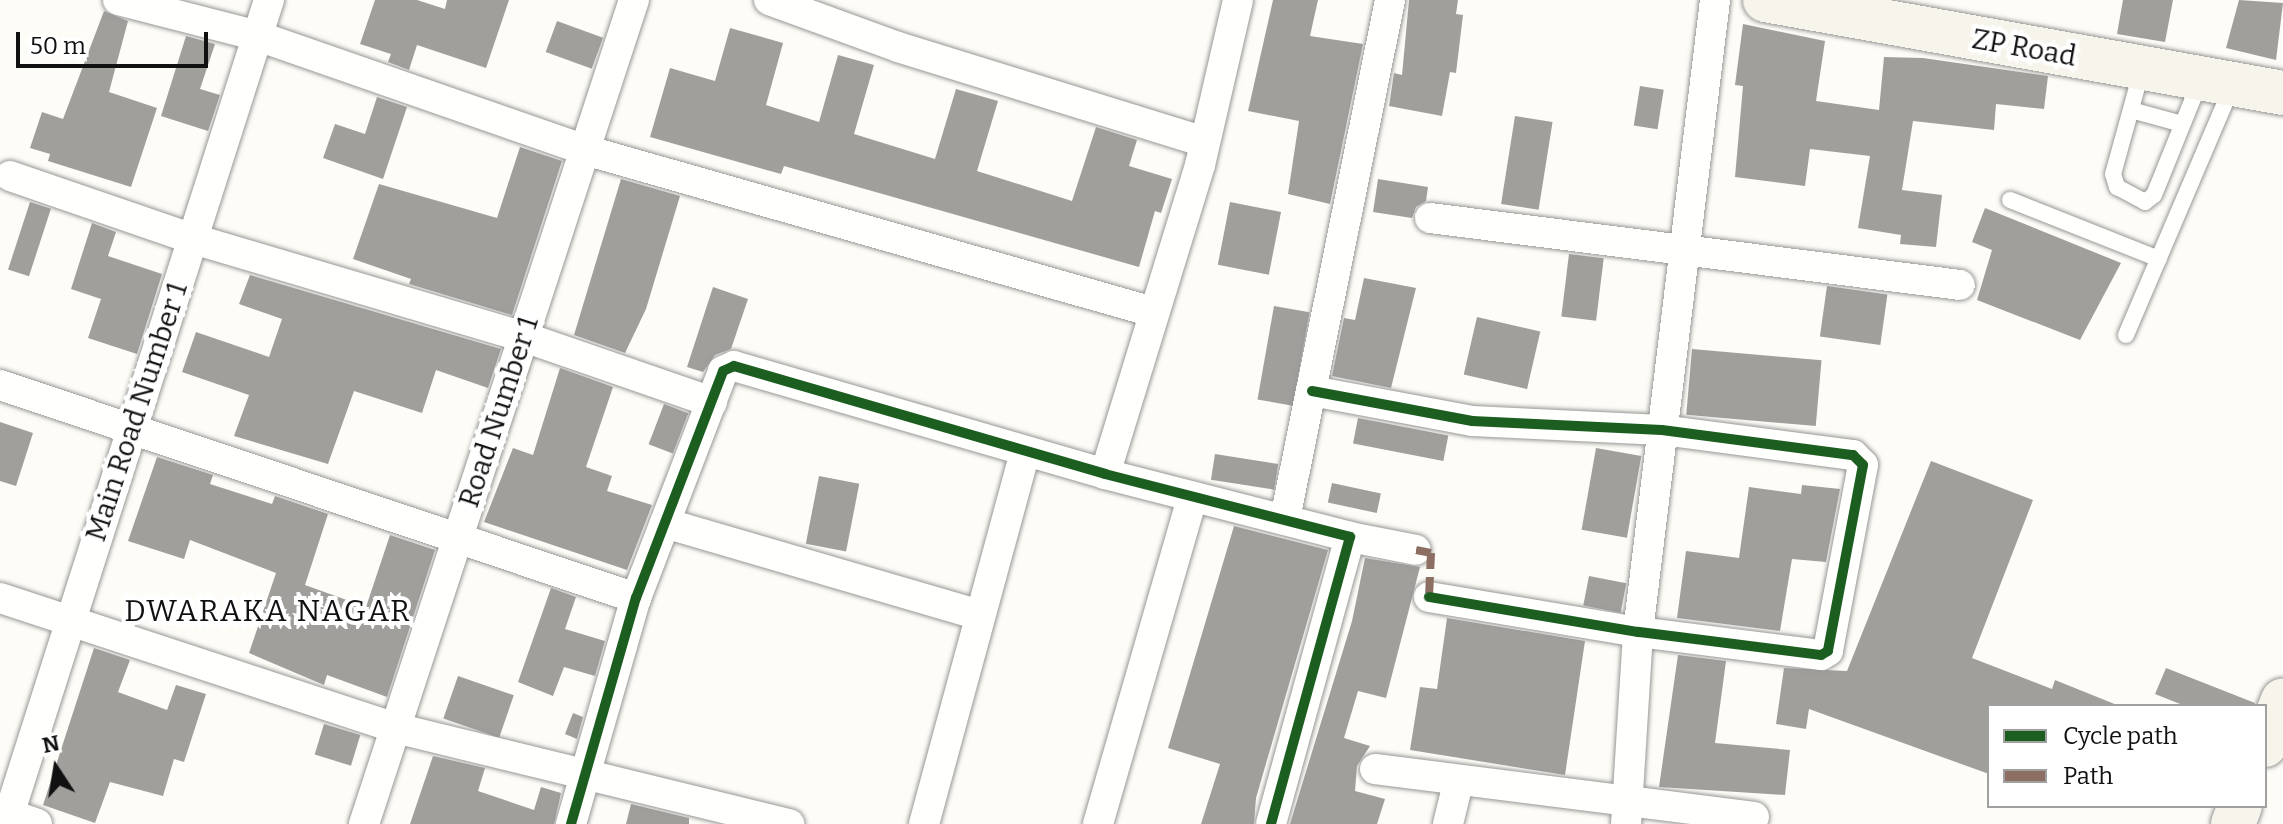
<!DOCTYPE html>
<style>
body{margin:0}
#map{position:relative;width:2283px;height:824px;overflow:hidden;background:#fdfcf7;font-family:Bitter,serif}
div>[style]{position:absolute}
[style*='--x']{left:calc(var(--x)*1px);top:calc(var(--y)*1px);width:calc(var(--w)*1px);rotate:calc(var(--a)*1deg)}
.building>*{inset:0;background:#a19f9c;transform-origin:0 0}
.roads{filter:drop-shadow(0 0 2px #979795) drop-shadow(0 0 2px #979795)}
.lane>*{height:16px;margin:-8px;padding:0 8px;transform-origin:8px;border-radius:8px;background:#fffffe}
.street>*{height:30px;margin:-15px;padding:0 15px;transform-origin:15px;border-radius:15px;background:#fffffe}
.secondary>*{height:44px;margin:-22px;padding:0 22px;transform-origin:22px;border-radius:22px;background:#f6f4eb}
.quiet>*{height:8px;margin-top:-4px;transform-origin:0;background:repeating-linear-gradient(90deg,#8d6e63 0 16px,transparent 0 24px)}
.cycleway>*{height:10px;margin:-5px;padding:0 5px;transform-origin:5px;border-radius:5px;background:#1b5e20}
span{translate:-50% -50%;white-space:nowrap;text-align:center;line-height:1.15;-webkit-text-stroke:8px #fff;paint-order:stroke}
.street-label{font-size:28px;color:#111}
.neighbourhood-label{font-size:30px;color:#111;letter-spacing:2px}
.legend{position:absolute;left:1987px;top:704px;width:280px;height:104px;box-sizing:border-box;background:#fff;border:2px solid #a0a0a0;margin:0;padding:10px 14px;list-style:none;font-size:24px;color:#111}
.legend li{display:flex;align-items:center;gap:16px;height:40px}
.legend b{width:40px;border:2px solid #a0a0a0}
.north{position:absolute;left:16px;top:728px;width:80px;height:80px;-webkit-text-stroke:6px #fff;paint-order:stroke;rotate:348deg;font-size:22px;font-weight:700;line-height:32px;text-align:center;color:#111}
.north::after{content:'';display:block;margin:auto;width:28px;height:36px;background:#111;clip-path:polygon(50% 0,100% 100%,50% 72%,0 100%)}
.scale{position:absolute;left:16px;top:32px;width:192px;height:36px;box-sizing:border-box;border:4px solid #111;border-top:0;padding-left:10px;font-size:24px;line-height:28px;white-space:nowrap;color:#111;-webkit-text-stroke:6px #fff;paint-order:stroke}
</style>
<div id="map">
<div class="building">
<i style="clip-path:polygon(375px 0,417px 0,445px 9px,447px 0,509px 0,486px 68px,417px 45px,409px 70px,388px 62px,391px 54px,360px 44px)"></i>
<i style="clip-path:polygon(1273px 0,1318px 0,1310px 36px,1363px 44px,1330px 204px,1288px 194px,1299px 121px,1248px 111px)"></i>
<i style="clip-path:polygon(1409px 0,1458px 0,1456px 14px,1463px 15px,1456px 73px,1450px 72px,1442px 116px,1389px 106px,1394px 73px,1402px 75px)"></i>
<i style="clip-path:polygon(2123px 0,2173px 0,2165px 42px,2117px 34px)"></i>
<i style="clip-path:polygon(2239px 0,2283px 3px,2276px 60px,2226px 48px)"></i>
<i style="clip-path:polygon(104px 11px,128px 21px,109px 92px,157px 108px,131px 187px,48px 161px,50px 154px,30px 148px,42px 112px,63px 119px)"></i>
<i style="left:557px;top:21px;width:49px;height:33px;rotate:20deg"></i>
<i style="clip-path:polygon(1743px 24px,1825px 41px,1816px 101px,1879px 110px,1884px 57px,1923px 58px,2048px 76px,2044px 109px,1996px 104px,1994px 130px,1913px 121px,1902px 190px,1942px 195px,1936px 247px,1900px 244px,1901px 235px,1858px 228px,1870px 156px,1810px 149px,1805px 186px,1735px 177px,1743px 86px,1735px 85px)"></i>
<i style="clip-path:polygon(730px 28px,783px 43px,766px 105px,819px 122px,838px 55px,874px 65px,854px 134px,935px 159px,956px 89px,998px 101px,977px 171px,1072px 201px,1096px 127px,1137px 140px,1129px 166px,1172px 179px,1161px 213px,1155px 211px,1139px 267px,784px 166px,781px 174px,650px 137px,670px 68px,715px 81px)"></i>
<i style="clip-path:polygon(186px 36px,215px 44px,200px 89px,220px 95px,208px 131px,161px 116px)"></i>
<i style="left:1640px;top:86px;width:24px;height:40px;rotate:9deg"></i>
<i style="clip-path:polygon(377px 97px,407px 107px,383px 179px,323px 158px,335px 124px,365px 134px)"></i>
<i style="left:1515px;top:116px;width:38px;height:89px;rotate:9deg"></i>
<i style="clip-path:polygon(520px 147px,562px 161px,512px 315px,409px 284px,411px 279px,353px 259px,379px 184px,497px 218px)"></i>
<i style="clip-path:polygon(621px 179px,680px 196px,646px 309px,625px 353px,574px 335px)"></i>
<i style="clip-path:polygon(1378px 179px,1428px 187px,1426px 201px,1416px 207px,1412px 218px,1373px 212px)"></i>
<i style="left:30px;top:202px;width:22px;height:71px;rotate:18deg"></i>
<i style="left:1230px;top:202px;width:52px;height:64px;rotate:11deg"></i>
<i style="clip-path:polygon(1985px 208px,2121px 263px,2080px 340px,1977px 300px,1992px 250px,1972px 242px)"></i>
<i style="clip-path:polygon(92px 223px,116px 232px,108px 256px,162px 274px,137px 354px,88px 338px,101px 299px,71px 289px)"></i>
<i style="left:1569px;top:254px;width:35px;height:63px;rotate:7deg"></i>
<i style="clip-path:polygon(250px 275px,501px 349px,488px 388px,436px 370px,422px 413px,354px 391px,328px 464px,234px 436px,249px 395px,182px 372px,196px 332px,269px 357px,282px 319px,239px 304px)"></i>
<i style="clip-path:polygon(1364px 278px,1416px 288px,1391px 388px,1332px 376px,1344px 318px,1355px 320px)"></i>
<i style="left:1827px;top:286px;width:61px;height:51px;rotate:8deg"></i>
<i style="clip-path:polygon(713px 287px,748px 299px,731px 349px,715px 355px,703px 372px,687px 367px)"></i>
<i style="left:1274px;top:306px;width:36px;height:95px;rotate:10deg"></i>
<i style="left:1477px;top:317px;width:65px;height:59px;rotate:13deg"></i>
<i style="left:1692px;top:349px;width:130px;height:66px;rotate:5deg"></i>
<i style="clip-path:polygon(560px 368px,613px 387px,586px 467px,612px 476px,607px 491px,652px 505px,627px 570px,484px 522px,513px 448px,533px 455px)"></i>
<i style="left:664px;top:404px;width:26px;height:43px;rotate:21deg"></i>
<i style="left:1358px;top:418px;width:92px;height:26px;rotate:11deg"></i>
<i style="clip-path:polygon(0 422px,33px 433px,16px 486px,0 481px)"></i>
<i style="left:1596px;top:448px;width:46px;height:83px;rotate:10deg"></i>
<i style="left:1215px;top:454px;width:64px;height:26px;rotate:9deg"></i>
<i style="clip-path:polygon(157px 457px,213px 475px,210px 484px,272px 504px,275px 496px,328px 514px,305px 585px,366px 607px,390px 535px,435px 550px,387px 697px,327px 675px,324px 685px,249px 653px,276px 573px,190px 540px,184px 559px,128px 541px)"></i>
<i style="clip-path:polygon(1931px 461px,2033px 500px,1972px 658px,2052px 689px,2055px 680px,2117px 705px,1989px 706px,1989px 774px,1809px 709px,1806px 729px,1776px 724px,1784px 668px,1847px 671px)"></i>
<i style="left:819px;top:476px;width:41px;height:69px;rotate:11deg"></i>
<i style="left:1332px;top:483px;width:50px;height:20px;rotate:12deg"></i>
<i style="clip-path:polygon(1802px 485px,1840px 489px,1826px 562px,1792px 559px,1780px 631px,1677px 618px,1686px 551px,1739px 558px,1749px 487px,1801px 494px)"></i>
<i style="clip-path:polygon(1234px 526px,1328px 550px,1256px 798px,1254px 824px,1201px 824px,1220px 764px,1168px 748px)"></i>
<i style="clip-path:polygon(1365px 558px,1420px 567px,1386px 698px,1358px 691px,1344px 738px,1370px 746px,1357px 766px,1355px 791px,1385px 799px,1377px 824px,1290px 824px,1352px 621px)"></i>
<i style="left:1589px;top:576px;width:38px;height:30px;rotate:11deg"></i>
<i style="clip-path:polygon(551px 588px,576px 597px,565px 629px,605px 641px,595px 676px,564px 667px,553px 696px,518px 682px)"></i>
<i style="clip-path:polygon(1447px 618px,1585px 641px,1565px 775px,1410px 750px,1420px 687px,1437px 689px)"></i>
<i style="clip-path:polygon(94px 648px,130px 660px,118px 692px,167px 710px,176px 685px,206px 694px,184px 762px,174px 759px,163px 796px,110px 782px,95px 823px,43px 805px)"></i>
<i style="clip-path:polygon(1678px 655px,1726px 661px,1715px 743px,1790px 750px,1785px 795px,1659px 787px)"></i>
<i style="clip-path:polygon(2166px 668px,2255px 703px,2254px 706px,2185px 706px,2155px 694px)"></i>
<i style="left:458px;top:676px;width:59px;height:45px;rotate:19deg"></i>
<i style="clip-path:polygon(573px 713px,583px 717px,577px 739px,565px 734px)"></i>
<i style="left:324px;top:724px;width:38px;height:32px;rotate:17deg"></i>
<i style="clip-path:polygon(433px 756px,485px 768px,478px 791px,534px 810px,541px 787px,561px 793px,554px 824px,410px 824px)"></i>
<i style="clip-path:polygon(631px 804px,689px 818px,689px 824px,626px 824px)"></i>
</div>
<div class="roads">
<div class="lane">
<i style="--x:2142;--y:69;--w:109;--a:105.4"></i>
<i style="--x:2113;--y:174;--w:14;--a:73"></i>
<i style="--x:2117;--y:187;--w:32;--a:28"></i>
<i style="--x:2145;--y:202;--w:11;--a:-38"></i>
<i style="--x:2154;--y:195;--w:123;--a:-68"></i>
<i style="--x:2131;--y:110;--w:53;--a:15.4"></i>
<i style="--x:2010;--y:200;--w:160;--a:21.6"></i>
<i style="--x:2126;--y:335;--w:271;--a:-66.9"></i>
</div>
<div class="street">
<i style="--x:118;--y:0;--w:145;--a:14.4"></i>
<i style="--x:258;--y:36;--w:346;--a:19.2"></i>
<i style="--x:585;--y:150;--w:591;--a:15.92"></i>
<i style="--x:769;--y:0;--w:137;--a:20"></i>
<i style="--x:898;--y:47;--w:320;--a:17.2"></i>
<i style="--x:10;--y:176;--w:194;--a:19"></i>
<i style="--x:193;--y:239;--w:345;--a:16.5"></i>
<i style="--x:524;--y:337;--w:199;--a:19.1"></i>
<i style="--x:1430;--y:218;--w:534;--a:7.2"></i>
<i style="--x:0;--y:385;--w:671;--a:18.52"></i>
<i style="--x:1312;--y:391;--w:163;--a:10.6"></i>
<i style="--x:1472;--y:421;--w:190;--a:2.7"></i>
<i style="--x:1662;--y:430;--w:193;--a:7.5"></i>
<i style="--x:1853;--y:455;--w:14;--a:45"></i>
<i style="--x:1863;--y:465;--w:189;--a:100.7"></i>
<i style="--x:1828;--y:651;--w:8;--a:150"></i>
<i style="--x:1821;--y:655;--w:184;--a:-172.8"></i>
<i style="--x:1638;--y:632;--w:212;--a:-170.5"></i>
<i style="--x:1105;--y:474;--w:323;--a:-72.9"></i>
<i style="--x:1200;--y:165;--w:169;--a:-77"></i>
<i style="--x:1285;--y:519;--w:530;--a:-78.56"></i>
<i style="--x:665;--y:523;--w:327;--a:16.3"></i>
<i style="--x:1350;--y:537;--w:67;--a:11.1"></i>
<i style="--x:0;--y:598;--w:416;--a:18.2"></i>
<i style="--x:395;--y:728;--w:406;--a:13.7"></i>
<i style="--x:1375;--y:769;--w:382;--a:7.2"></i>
<i style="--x:0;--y:811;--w:39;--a:19"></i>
<i style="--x:6;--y:824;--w:865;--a:-72.3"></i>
<i style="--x:364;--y:824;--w:867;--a:-71.86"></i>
<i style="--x:571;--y:824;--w:235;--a:-74"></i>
<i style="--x:636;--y:598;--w:243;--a:-69"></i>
<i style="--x:723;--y:371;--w:12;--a:-24"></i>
<i style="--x:734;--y:366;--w:386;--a:16.2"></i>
<i style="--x:1105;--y:474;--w:253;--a:14.4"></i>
<i style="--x:1350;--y:537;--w:298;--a:105.4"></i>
<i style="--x:924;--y:824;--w:386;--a:-74.8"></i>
<i style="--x:1098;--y:824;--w:339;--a:-73.9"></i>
<i style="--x:1448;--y:824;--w:42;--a:-76.3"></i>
<i style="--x:1626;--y:824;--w:192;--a:-86.4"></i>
<i style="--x:1638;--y:632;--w:637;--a:-83.05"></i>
</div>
<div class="secondary">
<i style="--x:1765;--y:0;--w:526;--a:10.18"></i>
<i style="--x:2265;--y:745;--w:48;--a:-68.2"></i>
<i style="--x:2233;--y:824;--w:19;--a:-69"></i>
</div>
</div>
<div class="quiet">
<i style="--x:1416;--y:550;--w:15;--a:11"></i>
<i style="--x:1431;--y:553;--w:44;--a:92.6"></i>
</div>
<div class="cycleway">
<i style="--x:1312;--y:391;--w:163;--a:10.6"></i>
<i style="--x:1472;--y:421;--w:190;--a:2.7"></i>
<i style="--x:1662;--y:430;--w:193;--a:7.5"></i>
<i style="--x:1853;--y:455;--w:14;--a:45"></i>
<i style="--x:1863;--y:465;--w:189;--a:100.7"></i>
<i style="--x:1828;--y:651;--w:8;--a:150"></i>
<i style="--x:1821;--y:655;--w:184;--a:-172.8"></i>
<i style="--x:1638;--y:632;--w:212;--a:-170.5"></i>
<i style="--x:571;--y:824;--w:235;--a:-74"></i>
<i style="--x:636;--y:598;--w:243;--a:-69"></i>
<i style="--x:723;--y:371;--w:12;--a:-24"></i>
<i style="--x:734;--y:366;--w:386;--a:16.2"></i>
<i style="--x:1105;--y:474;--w:253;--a:14.4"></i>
<i style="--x:1350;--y:537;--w:298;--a:105.4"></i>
</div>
<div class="street-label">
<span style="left:2024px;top:48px;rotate:10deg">ZP Road</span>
<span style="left:137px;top:412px;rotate:-72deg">Main Road Number 1</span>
<span style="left:499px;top:412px;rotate:-72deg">Road Number 1</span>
</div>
<div class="neighbourhood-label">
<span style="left:268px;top:611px">DWARAKA NAGAR</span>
</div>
<ul class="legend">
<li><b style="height:10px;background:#1b5e20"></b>Cycle path</li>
<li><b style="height:10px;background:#8d6e63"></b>Path</li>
</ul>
<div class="north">N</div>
<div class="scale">50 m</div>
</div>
